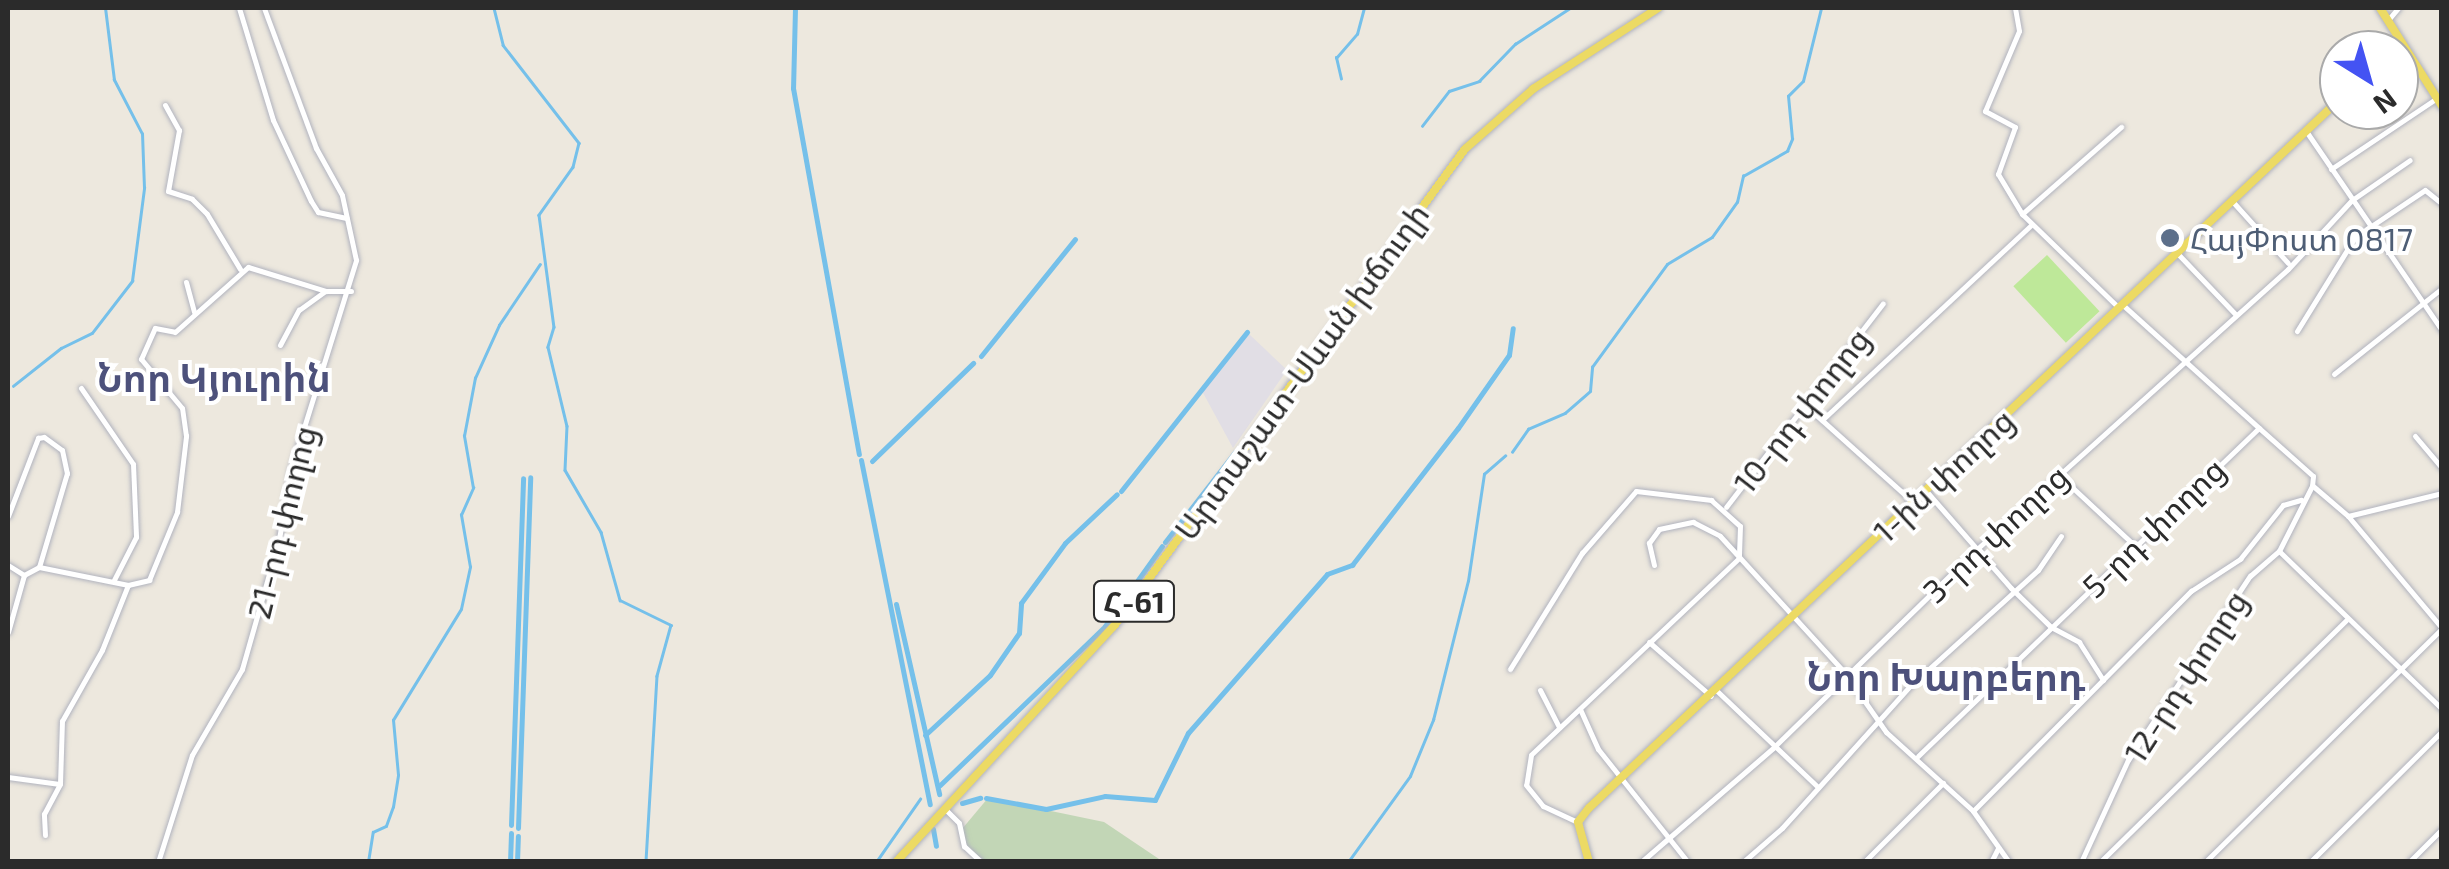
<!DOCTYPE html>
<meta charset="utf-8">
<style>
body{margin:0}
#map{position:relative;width:2449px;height:869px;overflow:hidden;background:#ede8de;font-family:"Exo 2","Noto Sans Armenian",sans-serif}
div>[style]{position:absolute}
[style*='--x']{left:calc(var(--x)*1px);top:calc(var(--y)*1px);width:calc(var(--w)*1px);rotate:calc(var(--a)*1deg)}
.industrial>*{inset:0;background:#e1dee5}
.cemetery>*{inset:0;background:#c2d6b6}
.pitch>*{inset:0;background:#bee899;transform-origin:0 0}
.stream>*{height:2.5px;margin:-1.25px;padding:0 1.25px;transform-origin:1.25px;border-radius:1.25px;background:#75c0ea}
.canal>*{height:5px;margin:-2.5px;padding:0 2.5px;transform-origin:2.5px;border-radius:2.5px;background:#75c0ea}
.roads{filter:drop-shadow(0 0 2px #b1b3be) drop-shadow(0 0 2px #b1b3be)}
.minor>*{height:5px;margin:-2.5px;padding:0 2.5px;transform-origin:2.5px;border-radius:2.5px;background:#fff}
.major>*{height:8px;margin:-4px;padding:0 4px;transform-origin:4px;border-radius:4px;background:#ecda64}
.dots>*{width:28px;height:28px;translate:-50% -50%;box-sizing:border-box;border:5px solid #fff;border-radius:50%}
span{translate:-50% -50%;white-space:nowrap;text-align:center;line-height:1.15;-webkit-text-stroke:8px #fff;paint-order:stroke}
.shield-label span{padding:2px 8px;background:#fff;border:2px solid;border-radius:8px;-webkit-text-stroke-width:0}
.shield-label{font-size:30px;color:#2b2b2b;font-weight:700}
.service-label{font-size:32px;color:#4e5e75}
.left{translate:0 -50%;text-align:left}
.street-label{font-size:32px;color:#2b2b2b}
.quarter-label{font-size:38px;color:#4d517b;font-weight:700}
.frame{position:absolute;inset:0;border:10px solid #2b2b2b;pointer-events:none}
.north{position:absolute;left:2319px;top:30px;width:100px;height:100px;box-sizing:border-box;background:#fff;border:2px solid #aaa;border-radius:50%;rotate:143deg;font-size:28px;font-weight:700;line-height:40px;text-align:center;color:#2b2b2b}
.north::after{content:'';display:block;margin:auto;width:35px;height:45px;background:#4453f3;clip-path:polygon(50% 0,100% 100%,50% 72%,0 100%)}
</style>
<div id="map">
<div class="industrial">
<i style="clip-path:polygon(1249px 334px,1287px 370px,1233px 448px,1202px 391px)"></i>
</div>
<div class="cemetery">
<i style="clip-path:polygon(988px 798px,1104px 822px,1162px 861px,986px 861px,967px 849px,962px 829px)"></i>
</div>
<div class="pitch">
<i style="left:2047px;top:255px;width:77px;height:46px;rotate:47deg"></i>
</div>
<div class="stream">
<i style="--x:494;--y:8;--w:38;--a:76"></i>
<i style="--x:503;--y:45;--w:124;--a:52.2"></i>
<i style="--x:579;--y:143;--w:25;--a:104"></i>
<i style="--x:573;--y:167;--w:59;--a:125.3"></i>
<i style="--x:539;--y:215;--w:113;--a:82.4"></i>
<i style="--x:554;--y:327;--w:21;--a:107"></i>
<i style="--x:548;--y:347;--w:81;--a:76.5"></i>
<i style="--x:567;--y:426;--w:44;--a:92.6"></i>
<i style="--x:565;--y:470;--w:72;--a:59.9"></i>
<i style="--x:601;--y:532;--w:71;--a:74.4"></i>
<i style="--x:620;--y:600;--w:57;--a:26.1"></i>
<i style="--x:671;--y:625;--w:53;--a:105.4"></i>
<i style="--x:657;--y:676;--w:186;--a:93.4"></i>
<i style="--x:1341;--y:79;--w:22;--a:-103"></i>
<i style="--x:1336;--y:58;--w:32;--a:-49"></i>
<i style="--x:1357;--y:34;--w:27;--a:-75"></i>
<i style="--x:1422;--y:126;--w:44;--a:-52.4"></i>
<i style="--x:1449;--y:91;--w:32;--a:-18"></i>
<i style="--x:1479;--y:81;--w:52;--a:-45.8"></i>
<i style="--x:1515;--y:44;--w:66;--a:-33.2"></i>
<i style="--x:13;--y:386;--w:61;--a:-38.4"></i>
<i style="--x:61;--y:348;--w:34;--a:-26"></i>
<i style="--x:92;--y:333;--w:66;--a:-52.4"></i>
<i style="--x:132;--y:281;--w:94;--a:-82.6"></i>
<i style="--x:144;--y:188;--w:54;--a:-92.1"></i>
<i style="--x:142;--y:134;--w:61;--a:-117.4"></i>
<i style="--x:114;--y:80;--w:73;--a:-97.1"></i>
<i style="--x:1512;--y:452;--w:28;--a:-55"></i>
<i style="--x:1528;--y:429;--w:40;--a:-23.4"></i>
<i style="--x:1565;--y:413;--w:33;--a:-41"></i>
<i style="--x:1590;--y:391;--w:24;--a:-85"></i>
<i style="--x:1592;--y:367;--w:127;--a:-53.9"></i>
<i style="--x:1667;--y:264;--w:52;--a:-31"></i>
<i style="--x:1712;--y:237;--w:43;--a:-54.5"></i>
<i style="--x:1737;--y:202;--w:27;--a:-77"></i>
<i style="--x:1743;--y:176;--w:51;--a:-29.6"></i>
<i style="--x:1787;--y:151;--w:13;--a:-67"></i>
<i style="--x:1792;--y:139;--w:43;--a:-95.3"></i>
<i style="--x:1788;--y:96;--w:21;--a:-45"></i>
<i style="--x:1803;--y:81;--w:75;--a:-76.1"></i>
<i style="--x:368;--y:862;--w:30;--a:-81"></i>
<i style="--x:373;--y:832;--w:14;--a:-25"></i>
<i style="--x:386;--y:826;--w:20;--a:-70"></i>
<i style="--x:393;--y:807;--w:32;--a:-81"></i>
<i style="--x:398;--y:775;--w:55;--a:-95.2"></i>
<i style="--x:393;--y:720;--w:130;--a:-58.5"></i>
<i style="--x:461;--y:609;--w:43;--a:-77.9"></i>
<i style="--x:470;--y:567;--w:53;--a:-99.8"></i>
<i style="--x:461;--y:515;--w:30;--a:-66"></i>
<i style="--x:473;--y:488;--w:53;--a:-99.8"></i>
<i style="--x:464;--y:436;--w:59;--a:-79.3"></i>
<i style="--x:475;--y:378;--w:58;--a:-65.6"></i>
<i style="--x:499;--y:325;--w:73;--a:-56.1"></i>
<i style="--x:876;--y:862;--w:77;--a:-55.1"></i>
<i style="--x:1348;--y:862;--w:106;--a:-54.2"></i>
<i style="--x:1410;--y:776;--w:61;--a:-67.7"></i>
<i style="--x:1433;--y:720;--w:143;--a:-75.9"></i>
<i style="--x:1468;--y:581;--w:108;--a:-81.5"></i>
<i style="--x:1484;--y:474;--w:28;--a:-41"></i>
</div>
<div class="canal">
<i style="--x:795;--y:8;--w:80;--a:91.4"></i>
<i style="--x:793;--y:88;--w:372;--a:79.8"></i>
<i style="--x:981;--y:356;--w:150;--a:-51.2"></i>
<i style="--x:861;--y:460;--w:351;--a:78.7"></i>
<i style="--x:872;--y:461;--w:141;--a:-44.1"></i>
<i style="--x:1121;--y:491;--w:203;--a:-51.6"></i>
<i style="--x:1165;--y:542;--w:114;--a:-52.1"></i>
<i style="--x:896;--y:604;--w:195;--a:77.2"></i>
<i style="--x:925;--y:735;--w:88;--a:-42.7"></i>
<i style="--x:990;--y:675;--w:51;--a:-55.4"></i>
<i style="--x:1019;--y:633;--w:30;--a:-86"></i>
<i style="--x:1021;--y:603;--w:74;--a:-53.7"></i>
<i style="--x:1065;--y:543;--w:71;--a:-43.3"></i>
<i style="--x:940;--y:785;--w:229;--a:-43.9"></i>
<i style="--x:1105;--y:626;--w:98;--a:-54.5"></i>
<i style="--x:986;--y:798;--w:61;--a:10.4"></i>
<i style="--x:1046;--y:809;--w:60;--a:-12.4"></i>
<i style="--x:1105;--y:796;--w:50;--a:4.6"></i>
<i style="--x:1155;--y:800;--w:75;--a:-63.8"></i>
<i style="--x:1188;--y:733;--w:211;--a:-48.8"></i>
<i style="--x:1327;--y:574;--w:27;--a:-20"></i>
<i style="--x:1352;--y:565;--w:173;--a:-52.3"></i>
<i style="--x:1458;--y:428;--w:89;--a:-55.1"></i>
<i style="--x:1509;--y:355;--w:27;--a:-82"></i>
<i style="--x:962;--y:803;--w:19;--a:-16"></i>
<i style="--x:511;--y:825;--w:347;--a:-88"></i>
<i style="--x:518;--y:828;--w:351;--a:-88"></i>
<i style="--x:933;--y:829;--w:17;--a:80"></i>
<i style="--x:510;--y:862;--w:29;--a:-88"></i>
<i style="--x:517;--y:862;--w:26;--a:-88"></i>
<i style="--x:928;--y:862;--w:29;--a:0"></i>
</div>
<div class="roads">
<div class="minor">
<i style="--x:239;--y:8;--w:117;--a:73.1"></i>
<i style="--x:273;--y:120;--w:89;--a:64.9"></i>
<i style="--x:311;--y:201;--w:13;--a:58"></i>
<i style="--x:318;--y:212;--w:29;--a:12"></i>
<i style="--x:2015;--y:8;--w:23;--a:80"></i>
<i style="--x:2019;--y:31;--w:87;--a:113"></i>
<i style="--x:1985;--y:111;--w:34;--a:28"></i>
<i style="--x:2015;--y:127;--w:50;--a:109.9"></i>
<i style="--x:1998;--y:174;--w:47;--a:59"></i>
<i style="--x:2388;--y:20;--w:16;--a:-50"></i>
<i style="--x:165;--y:105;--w:29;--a:61"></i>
<i style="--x:179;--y:130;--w:62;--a:100.2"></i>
<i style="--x:168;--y:191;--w:25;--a:18"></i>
<i style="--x:192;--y:199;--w:21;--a:45"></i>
<i style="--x:207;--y:214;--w:64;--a:59"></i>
<i style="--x:2306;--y:131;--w:241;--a:55.7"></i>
<i style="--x:2331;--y:169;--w:128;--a:-33.8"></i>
<i style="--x:2233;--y:202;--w:82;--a:48"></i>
<i style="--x:2178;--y:254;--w:84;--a:46.4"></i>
<i style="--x:186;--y:282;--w:31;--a:75"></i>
<i style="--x:2119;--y:308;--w:135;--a:-135.9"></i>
<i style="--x:2022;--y:214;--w:132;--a:-41.3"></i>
<i style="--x:2297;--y:331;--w:110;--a:-58.3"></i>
<i style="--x:2355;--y:237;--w:84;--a:-33.9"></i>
<i style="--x:2425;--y:190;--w:22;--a:39"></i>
<i style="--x:280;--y:345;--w:40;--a:-62"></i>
<i style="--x:299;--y:310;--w:32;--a:-36"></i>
<i style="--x:2334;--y:374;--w:138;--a:-38.5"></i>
<i style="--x:81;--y:388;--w:92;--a:55.6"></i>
<i style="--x:133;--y:464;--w:73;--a:87.6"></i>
<i style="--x:136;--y:537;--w:48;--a:117.1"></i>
<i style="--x:1804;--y:404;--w:148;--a:42"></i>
<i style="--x:1822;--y:420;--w:286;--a:-43"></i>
<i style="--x:2415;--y:436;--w:42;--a:49.8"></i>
<i style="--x:2059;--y:475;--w:103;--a:43"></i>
<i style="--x:2313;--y:486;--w:46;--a:40.6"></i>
<i style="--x:2348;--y:516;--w:146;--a:50"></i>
<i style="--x:1927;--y:492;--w:128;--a:48.8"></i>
<i style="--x:2011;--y:588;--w:56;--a:44.3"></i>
<i style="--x:2051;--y:627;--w:32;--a:28"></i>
<i style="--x:2079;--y:642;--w:45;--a:57.7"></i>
<i style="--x:1726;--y:507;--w:257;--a:-52.4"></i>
<i style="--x:8;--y:516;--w:84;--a:-69"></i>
<i style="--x:38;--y:438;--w:6;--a:-9"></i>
<i style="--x:44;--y:437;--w:22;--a:36"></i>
<i style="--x:62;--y:450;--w:24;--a:78"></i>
<i style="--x:67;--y:473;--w:98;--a:106.6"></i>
<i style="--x:2348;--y:516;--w:97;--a:-13.7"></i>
<i style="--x:2279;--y:551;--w:227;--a:44.1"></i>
<i style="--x:8;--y:565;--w:19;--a:32"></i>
<i style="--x:1654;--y:565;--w:23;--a:-103"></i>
<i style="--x:1649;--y:543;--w:17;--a:-54"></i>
<i style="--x:1659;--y:529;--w:35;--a:-12"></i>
<i style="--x:1693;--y:522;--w:30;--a:27"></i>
<i style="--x:1720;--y:536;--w:185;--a:47.6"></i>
<i style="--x:1845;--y:673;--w:72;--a:55.2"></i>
<i style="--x:1886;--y:732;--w:118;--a:42.2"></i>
<i style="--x:1973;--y:811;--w:62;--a:54.8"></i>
<i style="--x:8;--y:632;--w:59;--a:-74.3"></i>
<i style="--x:24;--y:575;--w:17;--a:-28"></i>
<i style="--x:39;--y:567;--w:91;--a:11.4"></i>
<i style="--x:128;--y:585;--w:22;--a:-13"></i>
<i style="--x:149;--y:580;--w:74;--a:-67.6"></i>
<i style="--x:177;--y:512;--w:77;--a:-83.2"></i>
<i style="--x:186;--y:436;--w:28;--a:-98"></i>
<i style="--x:182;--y:408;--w:64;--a:-129.9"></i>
<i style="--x:141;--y:359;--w:34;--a:-66"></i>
<i style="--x:155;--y:328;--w:20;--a:11"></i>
<i style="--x:175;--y:332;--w:98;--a:-41.7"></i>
<i style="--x:248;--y:267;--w:82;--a:17.1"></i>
<i style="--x:326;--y:291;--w:25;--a:0"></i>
<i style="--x:1649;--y:642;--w:82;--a:41.1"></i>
<i style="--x:1510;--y:669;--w:137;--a:-58.2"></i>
<i style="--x:1582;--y:553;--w:82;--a:-48.9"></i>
<i style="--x:1636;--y:491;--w:76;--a:6.8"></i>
<i style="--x:1711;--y:500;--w:39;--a:42"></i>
<i style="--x:1740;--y:526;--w:32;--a:92"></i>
<i style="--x:1739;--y:558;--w:286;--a:136.6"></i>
<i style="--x:1531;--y:755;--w:30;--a:99"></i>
<i style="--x:1526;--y:785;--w:27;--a:51"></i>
<i style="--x:1543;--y:806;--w:38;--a:25"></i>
<i style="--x:1540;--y:690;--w:42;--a:62.8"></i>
<i style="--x:1716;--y:690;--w:141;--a:43.6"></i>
<i style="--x:1580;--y:709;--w:44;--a:65.8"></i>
<i style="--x:1598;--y:749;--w:144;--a:51.5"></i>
<i style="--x:1918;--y:756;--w:473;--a:-43.9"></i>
<i style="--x:2259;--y:428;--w:183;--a:-137.9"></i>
<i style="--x:8;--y:777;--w:52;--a:7.7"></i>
<i style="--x:944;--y:808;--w:21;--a:45"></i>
<i style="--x:959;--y:823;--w:24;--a:78"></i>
<i style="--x:964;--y:846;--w:23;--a:43"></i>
<i style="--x:1973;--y:811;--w:310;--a:-45.3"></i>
<i style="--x:2191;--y:591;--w:59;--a:-33.1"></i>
<i style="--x:2240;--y:559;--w:69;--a:-51.5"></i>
<i style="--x:2283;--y:505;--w:19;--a:-16"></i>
<i style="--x:45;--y:835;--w:21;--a:-93"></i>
<i style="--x:44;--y:814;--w:34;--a:-62"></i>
<i style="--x:60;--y:784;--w:63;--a:-88.2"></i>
<i style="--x:62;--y:721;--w:81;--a:-60.6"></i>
<i style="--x:102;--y:650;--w:70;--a:-68.2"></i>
<i style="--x:158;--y:862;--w:112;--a:-72.4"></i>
<i style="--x:192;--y:755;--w:99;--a:-59.8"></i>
<i style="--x:242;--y:669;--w:135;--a:-74.1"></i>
<i style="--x:279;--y:539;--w:71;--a:-80.3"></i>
<i style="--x:291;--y:469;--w:219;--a:-72.7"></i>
<i style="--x:356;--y:260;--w:66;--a:-102.2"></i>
<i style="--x:342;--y:195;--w:54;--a:-119"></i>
<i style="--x:316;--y:148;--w:149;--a:-110.4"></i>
<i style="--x:1641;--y:862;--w:176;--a:-40.8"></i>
<i style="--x:1774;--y:747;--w:284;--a:-44.3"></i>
<i style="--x:1977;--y:549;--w:418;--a:-42"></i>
<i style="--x:2288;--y:269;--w:94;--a:-47.2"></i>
<i style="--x:2352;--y:200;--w:70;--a:-34.6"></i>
<i style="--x:1743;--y:862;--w:52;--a:-41.1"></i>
<i style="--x:1782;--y:828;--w:191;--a:-48"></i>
<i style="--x:1910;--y:686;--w:173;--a:-42.2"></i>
<i style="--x:2038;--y:570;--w:41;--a:-55.9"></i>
<i style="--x:1864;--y:862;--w:112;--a:-45"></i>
<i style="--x:1991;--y:862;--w:16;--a:-63"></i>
<i style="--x:2081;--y:862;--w:112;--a:-65.3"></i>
<i style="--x:2128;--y:760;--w:221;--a:-56.5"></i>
<i style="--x:2250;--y:576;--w:38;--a:-41"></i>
<i style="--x:2279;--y:551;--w:73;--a:-63.1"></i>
<i style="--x:2312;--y:486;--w:10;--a:-84"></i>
<i style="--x:2313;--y:476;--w:72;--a:-138.4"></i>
<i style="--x:2100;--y:862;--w:345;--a:-44.5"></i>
<i style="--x:2205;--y:862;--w:333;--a:-44.6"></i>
<i style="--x:2310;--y:862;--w:186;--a:-44.8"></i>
<i style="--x:2409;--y:862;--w:47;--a:-45"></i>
</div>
<div class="major">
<i style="--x:2380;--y:8;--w:116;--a:57.7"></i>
<i style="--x:896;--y:862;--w:321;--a:-47.3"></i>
<i style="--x:1114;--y:626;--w:592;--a:-53.65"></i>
<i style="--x:1465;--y:149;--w:91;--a:-41.4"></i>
<i style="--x:1533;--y:89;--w:149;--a:-32.9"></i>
<i style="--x:1589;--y:862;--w:41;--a:-105.4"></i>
<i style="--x:1578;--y:822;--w:18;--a:-52"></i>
<i style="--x:1589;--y:808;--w:1031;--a:-43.35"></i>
</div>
</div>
<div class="dots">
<i style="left:2170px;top:238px;background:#5c6f8a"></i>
</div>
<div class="shield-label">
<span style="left:1134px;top:601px">Հ-61</span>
</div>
<div class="service-label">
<span class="left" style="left:2190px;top:238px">ՀայՓոստ 0817</span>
</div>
<div class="street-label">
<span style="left:1301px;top:371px;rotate:-54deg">Արտաշատ-Սևան խճուղի</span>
<span style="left:1801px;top:410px;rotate:-52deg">10-րդ փողոց</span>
<span style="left:1943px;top:475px;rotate:-43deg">1-ին փողոց</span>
<span style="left:281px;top:522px;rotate:-76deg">21-րդ փողոց</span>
<span style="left:2153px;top:527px;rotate:-44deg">5-րդ փողոց</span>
<span style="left:1995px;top:533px;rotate:-43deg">3-րդ փողոց</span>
<span style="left:2185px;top:676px;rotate:-57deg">12-րդ փողոց</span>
</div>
<div class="quarter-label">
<span style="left:214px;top:378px">Նոր Կյուրին</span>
<span style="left:1946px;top:677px">Նոր Խարբերդ</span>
</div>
<div class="frame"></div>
<div class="north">N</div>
</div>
